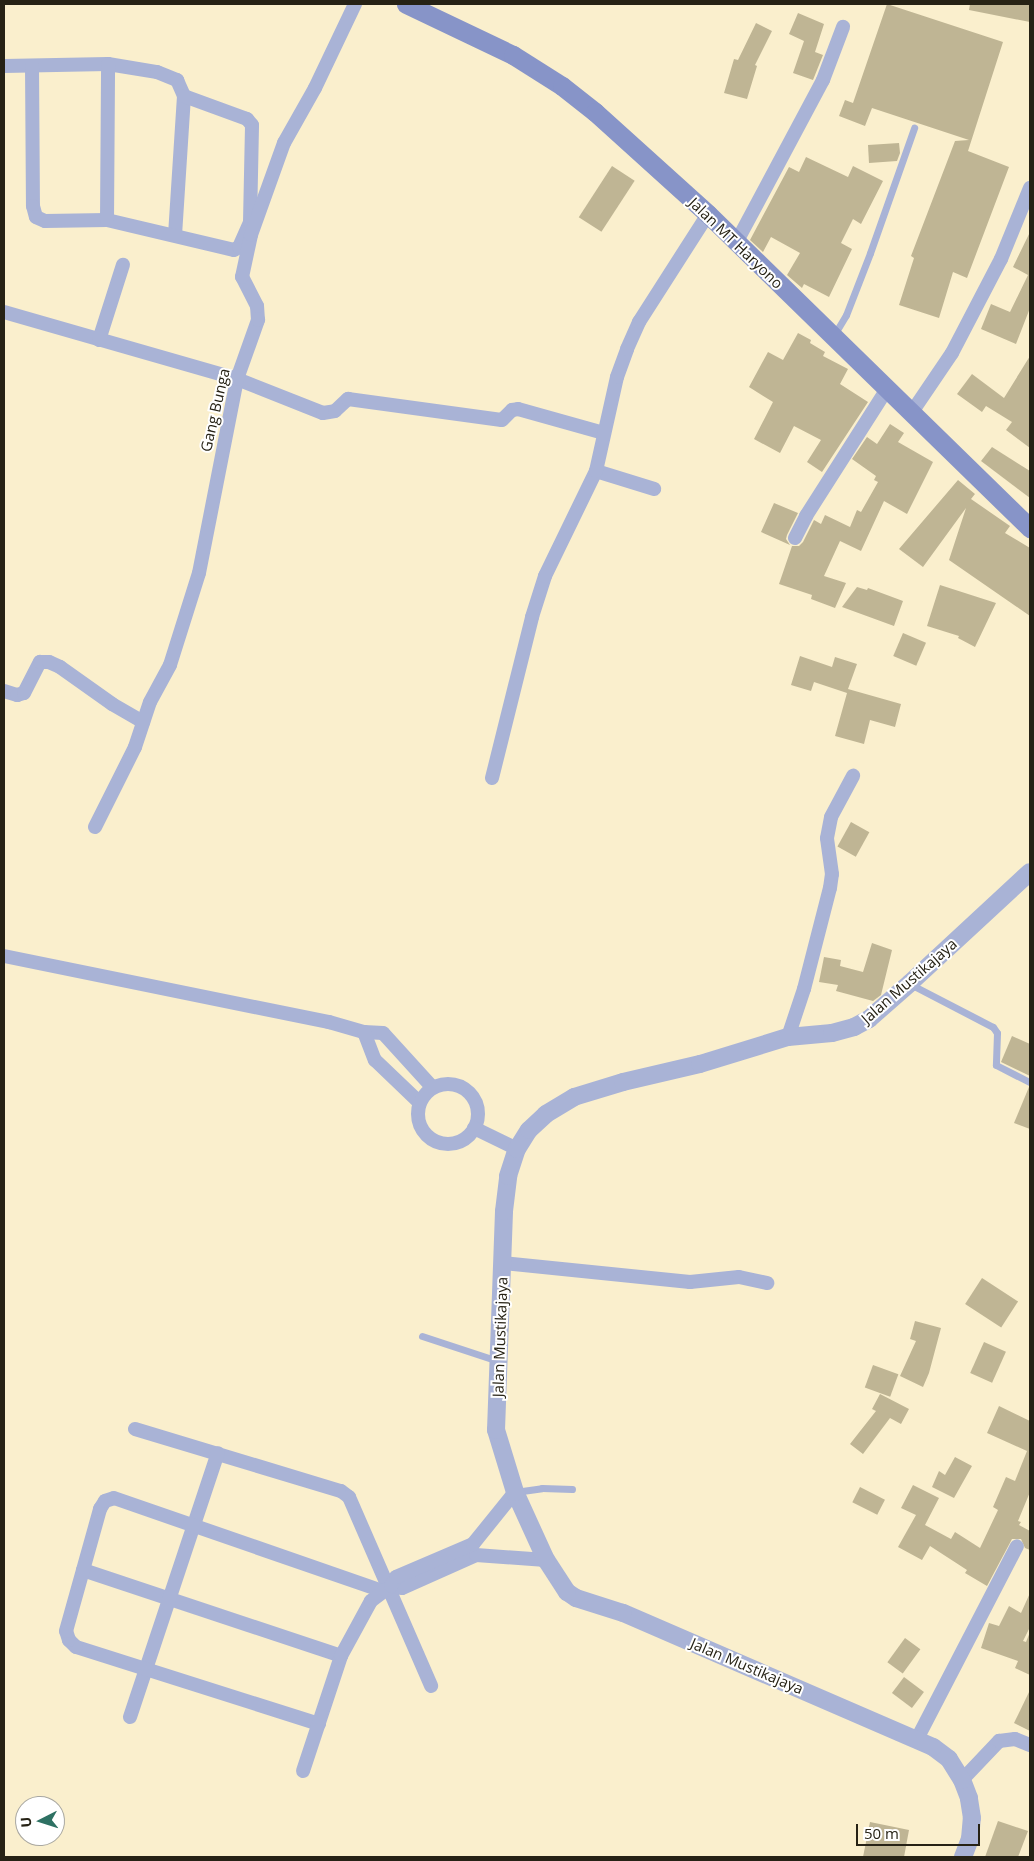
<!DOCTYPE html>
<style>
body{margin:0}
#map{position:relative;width:1034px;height:1861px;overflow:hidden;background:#faefcd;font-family:"Open Sans",sans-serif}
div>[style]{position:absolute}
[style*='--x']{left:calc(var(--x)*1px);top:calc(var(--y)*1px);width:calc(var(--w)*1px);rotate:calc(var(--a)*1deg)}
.building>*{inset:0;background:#bfb594;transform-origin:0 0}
.service>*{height:7px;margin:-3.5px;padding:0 3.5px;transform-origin:3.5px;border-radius:3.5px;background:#a9b3d6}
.minor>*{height:14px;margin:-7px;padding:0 7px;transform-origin:7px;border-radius:7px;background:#a9b3d6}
.minor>.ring{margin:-7px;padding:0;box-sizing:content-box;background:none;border:14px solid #a9b3d6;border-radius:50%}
.tertiary>*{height:18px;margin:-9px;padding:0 9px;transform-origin:9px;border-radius:9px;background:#a9b3d6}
.secondary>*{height:19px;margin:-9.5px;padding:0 9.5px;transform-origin:9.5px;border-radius:9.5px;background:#8794c8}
span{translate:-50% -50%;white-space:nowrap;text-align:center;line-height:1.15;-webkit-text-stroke:4px #fff;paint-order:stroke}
.street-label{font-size:15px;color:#262215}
.frame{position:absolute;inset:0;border:5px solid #262215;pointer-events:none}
.north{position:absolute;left:15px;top:1796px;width:50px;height:50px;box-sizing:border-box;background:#fff;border:1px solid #a8a7a1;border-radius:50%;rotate:265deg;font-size:14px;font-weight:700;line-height:20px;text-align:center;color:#262215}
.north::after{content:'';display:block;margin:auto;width:18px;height:22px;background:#2e7163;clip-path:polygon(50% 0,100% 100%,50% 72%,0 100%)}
.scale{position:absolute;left:856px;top:1824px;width:124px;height:22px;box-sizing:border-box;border:2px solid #262215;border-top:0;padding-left:6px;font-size:15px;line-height:18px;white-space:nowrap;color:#262215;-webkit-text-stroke:4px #fff;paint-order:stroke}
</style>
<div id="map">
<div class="building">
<i style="clip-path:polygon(887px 4px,1003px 42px,968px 151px,1009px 167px,967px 278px,953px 272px,939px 318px,899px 305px,914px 258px,911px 256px,955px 141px,969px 140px,872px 108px,865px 126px,839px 116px,845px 100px,853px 103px)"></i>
<i style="clip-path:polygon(970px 4px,1030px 4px,1030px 22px,969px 10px)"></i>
<i style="clip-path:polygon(798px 13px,824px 24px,815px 52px,823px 55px,813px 80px,793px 73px,804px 41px,789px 34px)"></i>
<i style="clip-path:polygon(756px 23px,772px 31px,755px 65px,757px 66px,747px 99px,724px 93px,734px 59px,738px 60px)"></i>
<i style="clip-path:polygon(899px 143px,900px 153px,897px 161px,869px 163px,868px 145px)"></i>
<i style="clip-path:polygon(806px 157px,848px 177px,853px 166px,883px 181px,861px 224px,853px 219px,841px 243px,852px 249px,829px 297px,804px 284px,802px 288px,787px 275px,800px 253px,771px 237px,763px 252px,750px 240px,789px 167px,799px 172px)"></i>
<i style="left:612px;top:166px;width:27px;height:61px;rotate:33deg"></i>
<i style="clip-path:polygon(1030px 232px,1030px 308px,1016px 344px,981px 329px,991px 304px,1010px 312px,1028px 275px,1013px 267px)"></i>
<i style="clip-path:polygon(798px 333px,811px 340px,810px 343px,825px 352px,823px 356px,848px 369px,840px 384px,868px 402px,822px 472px,807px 462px,821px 440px,794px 426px,780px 453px,754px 439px,773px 402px,749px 387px,768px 352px,783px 360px)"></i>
<i style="clip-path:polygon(1030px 356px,1030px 448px,1006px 430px,1012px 422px,986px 406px,982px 412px,957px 394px,972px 374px,1004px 398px)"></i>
<i style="clip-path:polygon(890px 424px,904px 433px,898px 442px,933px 462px,907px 514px,884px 501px,861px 551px,840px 541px,824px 576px,846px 583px,835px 608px,811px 599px,812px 595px,779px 584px,792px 546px,799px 546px,803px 542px,814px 520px,821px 524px,825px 515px,850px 527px,857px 510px,861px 512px,878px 482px,874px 480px,876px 476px,852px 459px,867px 437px,877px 444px)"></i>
<i style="clip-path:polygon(992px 447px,1030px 471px,1030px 498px,981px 461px)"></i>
<i style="clip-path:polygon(958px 480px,975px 494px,971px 499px,1010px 526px,1005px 533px,1030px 548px,1030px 616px,949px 560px,966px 508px,923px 567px,899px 549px)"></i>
<i style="clip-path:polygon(774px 503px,798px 513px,787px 535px,786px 539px,790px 545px,761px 532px)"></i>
<i style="clip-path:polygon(940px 585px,996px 603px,975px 647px,958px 638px,959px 636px,927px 626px)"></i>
<i style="clip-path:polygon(857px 587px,867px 590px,868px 588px,903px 601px,894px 626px,842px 607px)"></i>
<i style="left:903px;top:633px;width:25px;height:25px;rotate:23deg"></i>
<i style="clip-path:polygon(800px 656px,832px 667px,835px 657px,857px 664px,848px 689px,901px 704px,895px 727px,870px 720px,864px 744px,835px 736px,847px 693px,814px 682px,811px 691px,791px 685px)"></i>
<i style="left:851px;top:822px;width:21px;height:28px;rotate:29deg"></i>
<i style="clip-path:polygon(872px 943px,892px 950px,881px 995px,873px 1001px,836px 991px,838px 985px,819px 982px,824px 957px,841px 960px,840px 966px,863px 972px)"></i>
<i style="clip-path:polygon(1012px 1036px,1030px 1044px,1030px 1076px,1001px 1062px)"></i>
<i style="clip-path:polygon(1029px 1087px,1030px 1087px,1030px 1129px,1014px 1123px)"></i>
<i style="left:982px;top:1278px;width:43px;height:31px;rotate:33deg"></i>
<i style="clip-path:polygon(915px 1321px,941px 1328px,929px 1373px,923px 1387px,900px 1376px,916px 1341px,910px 1339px)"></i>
<i style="left:984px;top:1342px;width:24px;height:34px;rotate:24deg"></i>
<i style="left:873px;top:1365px;width:27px;height:24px;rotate:20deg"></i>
<i style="clip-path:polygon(880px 1394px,909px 1409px,901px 1424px,890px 1418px,863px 1454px,850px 1444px,876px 1411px,872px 1409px)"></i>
<i style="clip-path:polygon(999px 1406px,1030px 1421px,1030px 1492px,1018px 1521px,1021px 1522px,1019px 1525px,1030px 1531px,1030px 1550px,1025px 1548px,1021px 1539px,1012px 1539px,987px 1586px,965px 1573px,967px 1570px,930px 1546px,922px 1560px,898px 1547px,916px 1515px,901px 1508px,913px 1485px,939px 1498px,925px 1525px,951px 1539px,955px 1532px,980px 1548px,998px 1510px,993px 1507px,1006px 1477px,1015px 1481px,1027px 1451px,987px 1433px)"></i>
<i style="clip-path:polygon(955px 1457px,972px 1466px,954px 1498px,932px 1487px,939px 1471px,945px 1475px)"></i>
<i style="left:860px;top:1487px;width:28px;height:17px;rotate:27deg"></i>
<i style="clip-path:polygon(1030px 1593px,1030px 1627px,1023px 1641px,1026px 1642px,1030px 1632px,1030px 1675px,1015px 1668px,1018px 1661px,981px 1648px,989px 1623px,999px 1626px,1009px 1606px,1021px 1613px)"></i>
<i style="left:905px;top:1638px;width:19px;height:30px;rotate:36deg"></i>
<i style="left:904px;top:1677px;width:25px;height:20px;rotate:37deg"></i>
<i style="clip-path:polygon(1030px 1690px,1030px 1731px,1014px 1723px)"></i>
<i style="clip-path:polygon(998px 1821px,1028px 1831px,1018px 1857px,985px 1857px)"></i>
<i style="clip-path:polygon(870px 1822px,909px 1830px,904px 1857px,863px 1857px)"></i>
</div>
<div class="service">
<i style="--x:834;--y:335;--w:23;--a:-59"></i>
<i style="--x:846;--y:315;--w:66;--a:-68.8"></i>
<i style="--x:870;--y:253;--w:133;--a:-70.6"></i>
<i style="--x:910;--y:984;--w:93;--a:27.4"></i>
<i style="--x:993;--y:1027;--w:7;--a:56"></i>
<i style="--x:997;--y:1033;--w:32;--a:92"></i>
<i style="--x:996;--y:1065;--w:38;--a:27"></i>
<i style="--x:422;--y:1336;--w:80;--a:18.2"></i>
<i style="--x:515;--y:1492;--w:27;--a:-8"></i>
<i style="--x:542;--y:1488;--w:30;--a:2"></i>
</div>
<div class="minor">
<i style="--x:4;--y:66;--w:104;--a:-1.1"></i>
<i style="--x:108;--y:64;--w:50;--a:9.3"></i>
<i style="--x:157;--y:72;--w:22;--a:22"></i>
<i style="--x:177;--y:80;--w:17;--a:66"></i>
<i style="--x:184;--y:96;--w:138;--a:93.7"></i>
<i style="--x:32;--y:66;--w:140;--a:89.6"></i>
<i style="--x:33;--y:206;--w:11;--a:75"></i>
<i style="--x:36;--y:217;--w:10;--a:24"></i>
<i style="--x:45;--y:221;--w:62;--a:-0.9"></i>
<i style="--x:107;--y:220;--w:130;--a:13.3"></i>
<i style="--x:234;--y:250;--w:6;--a:-31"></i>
<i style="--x:239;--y:247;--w:27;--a:-66"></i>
<i style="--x:250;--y:222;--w:97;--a:-88.8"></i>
<i style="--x:252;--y:125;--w:8;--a:-130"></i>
<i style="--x:247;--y:119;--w:67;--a:-159.9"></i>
<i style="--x:107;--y:220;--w:156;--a:-89.6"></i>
<i style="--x:736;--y:243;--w:185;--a:-61.9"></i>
<i style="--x:823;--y:80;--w:57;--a:-69.3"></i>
<i style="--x:4;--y:312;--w:242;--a:16"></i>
<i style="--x:237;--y:379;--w:92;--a:21.6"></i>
<i style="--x:323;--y:413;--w:12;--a:-9"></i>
<i style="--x:335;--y:411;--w:18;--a:-43"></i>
<i style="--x:348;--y:399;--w:155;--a:7.8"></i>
<i style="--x:502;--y:420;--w:14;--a:-45"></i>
<i style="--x:512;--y:410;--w:6;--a:-9"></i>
<i style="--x:518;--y:409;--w:89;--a:15.6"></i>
<i style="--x:99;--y:340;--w:79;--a:-72.3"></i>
<i style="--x:912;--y:412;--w:71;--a:-55.9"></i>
<i style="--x:952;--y:353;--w:106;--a:-62.5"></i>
<i style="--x:1001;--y:259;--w:77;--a:-67.8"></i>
<i style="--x:596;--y:471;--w:61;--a:17.2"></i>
<i style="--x:795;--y:538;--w:25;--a:-63"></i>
<i style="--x:806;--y:516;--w:151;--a:-57.5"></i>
<i style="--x:4;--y:691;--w:14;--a:17"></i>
<i style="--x:17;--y:695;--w:7;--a:-16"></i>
<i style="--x:24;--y:693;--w:35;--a:-63"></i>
<i style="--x:40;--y:662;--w:9;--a:0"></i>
<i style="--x:49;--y:662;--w:12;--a:24"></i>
<i style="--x:60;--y:667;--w:64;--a:35.4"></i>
<i style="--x:112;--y:704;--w:36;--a:30"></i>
<i style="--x:492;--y:778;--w:166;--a:-76"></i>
<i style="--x:532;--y:617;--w:43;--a:-72.4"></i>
<i style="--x:545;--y:576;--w:117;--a:-64.1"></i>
<i style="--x:596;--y:471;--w:96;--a:-77.4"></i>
<i style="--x:617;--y:377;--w:30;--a:-70"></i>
<i style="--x:627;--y:349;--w:30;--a:-66"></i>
<i style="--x:639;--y:322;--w:128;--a:-57.4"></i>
<i style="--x:95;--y:827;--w:89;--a:-63.4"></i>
<i style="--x:135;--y:747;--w:47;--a:-71.6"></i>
<i style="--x:150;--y:702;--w:42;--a:-61.6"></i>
<i style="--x:170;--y:665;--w:96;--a:-72.5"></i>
<i style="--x:199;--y:573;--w:198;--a:-78.9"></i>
<i style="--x:237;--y:379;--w:63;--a:-70.4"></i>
<i style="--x:258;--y:320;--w:14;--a:-94"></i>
<i style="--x:257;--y:306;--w:33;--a:-117"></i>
<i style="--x:242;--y:277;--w:43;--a:-77.9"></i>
<i style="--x:251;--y:235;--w:98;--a:-70.3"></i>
<i style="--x:284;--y:143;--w:63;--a:-60.6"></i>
<i style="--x:315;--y:88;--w:93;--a:-64.5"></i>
<i style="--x:4;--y:956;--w:332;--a:11.5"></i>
<i style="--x:329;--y:1022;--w:36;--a:16"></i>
<i style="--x:364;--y:1032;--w:19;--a:3"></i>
<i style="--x:383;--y:1033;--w:74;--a:47.7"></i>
<i style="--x:364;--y:1032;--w:30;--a:69"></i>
<i style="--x:375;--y:1060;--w:62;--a:43.7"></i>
<i style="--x:788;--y:1037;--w:51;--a:-71.6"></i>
<i style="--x:804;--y:989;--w:104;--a:-75.6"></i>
<i style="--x:830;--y:888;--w:14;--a:-82"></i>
<i style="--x:832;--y:874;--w:36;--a:-98"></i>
<i style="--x:827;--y:838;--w:21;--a:-79"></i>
<i style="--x:831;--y:817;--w:47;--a:-61.8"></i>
<i class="ring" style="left:418px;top:1084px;width:46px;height:46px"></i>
<i style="--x:474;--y:1128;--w:48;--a:26"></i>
<i style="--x:503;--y:1263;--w:188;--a:5.8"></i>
<i style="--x:690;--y:1282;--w:49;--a:-5.8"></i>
<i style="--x:739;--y:1277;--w:29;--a:12"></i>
<i style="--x:135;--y:1429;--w:215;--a:16.8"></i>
<i style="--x:341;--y:1491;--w:10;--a:37"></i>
<i style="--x:349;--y:1497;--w:206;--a:66.5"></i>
<i style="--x:83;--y:1570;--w:272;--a:18.4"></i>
<i style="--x:391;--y:1586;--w:11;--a:10"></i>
<i style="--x:402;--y:1588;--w:81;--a:-24"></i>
<i style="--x:476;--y:1555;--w:70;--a:4.1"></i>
<i style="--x:130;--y:1717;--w:278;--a:-71.6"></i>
<i style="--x:319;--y:1724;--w:255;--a:-162.4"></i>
<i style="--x:76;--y:1647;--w:10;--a:-135"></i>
<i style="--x:69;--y:1640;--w:9;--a:-108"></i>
<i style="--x:66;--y:1631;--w:127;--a:-74.4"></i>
<i style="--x:100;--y:1509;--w:9;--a:-58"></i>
<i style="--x:105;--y:1501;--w:9;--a:-18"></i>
<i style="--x:114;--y:1498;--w:285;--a:19.1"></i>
<i style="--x:917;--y:1739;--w:217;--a:-62.6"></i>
<i style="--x:303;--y:1771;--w:121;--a:-71.7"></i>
<i style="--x:341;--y:1656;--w:63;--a:-61.4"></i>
<i style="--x:371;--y:1601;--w:25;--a:-37"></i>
<i style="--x:391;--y:1586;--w:10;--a:-61"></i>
<i style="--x:396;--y:1577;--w:84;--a:-23.2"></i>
<i style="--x:473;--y:1544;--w:67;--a:-51.1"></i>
<i style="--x:962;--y:1780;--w:54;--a:-46.5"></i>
<i style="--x:999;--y:1741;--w:16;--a:-7"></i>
<i style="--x:1015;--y:1739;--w:16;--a:22"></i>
</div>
<div class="tertiary">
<i style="--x:963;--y:1857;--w:19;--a:-69"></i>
<i style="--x:970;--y:1839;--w:21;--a:-85"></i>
<i style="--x:972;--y:1818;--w:20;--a:-99"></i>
<i style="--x:969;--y:1798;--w:19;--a:-111"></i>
<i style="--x:962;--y:1780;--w:25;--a:-122"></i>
<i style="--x:949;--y:1759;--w:20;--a:-143"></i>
<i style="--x:933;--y:1747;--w:338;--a:-156.6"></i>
<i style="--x:623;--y:1613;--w:49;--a:-162.3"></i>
<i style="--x:576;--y:1598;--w:11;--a:-146"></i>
<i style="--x:567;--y:1592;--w:38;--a:-123"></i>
<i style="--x:546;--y:1560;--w:75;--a:-114.5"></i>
<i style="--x:515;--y:1492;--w:65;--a:-107"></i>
<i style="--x:496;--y:1430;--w:219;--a:-87.9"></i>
<i style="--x:504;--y:1211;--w:35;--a:-83"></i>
<i style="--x:508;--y:1176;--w:28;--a:-72"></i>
<i style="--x:517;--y:1149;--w:22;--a:-58"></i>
<i style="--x:529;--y:1130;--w:23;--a:-43"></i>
<i style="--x:546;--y:1114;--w:33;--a:-31"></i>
<i style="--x:574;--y:1097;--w:51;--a:-17"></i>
<i style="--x:623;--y:1082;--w:79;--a:-13.2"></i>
<i style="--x:700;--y:1064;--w:92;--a:-17.1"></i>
<i style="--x:788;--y:1037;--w:44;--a:-5.2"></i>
<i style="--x:832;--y:1033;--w:23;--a:-15"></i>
<i style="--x:854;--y:1027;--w:17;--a:-28"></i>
<i style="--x:869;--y:1019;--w:55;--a:-41.3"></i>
<i style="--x:910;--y:983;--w:163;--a:-42.8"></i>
</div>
<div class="secondary">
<i style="--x:406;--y:4;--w:119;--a:25.5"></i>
<i style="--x:513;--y:55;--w:58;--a:32.3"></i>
<i style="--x:562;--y:86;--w:42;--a:38.2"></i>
<i style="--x:595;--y:112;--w:152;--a:42.1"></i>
<i style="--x:708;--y:214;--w:450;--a:44.3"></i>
</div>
<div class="street-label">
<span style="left:736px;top:243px;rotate:44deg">Jalan MT Haryono</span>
<span style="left:215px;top:410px;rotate:-77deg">Gang Bunga</span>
<span style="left:909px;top:981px;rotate:-41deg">Jalan Mustikajaya</span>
<span style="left:500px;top:1337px;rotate:-88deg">Jalan Mustikajaya</span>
<span style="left:747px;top:1666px;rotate:23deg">Jalan Mustikajaya</span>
</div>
<div class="frame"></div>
<div class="north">U</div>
<div class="scale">50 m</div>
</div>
